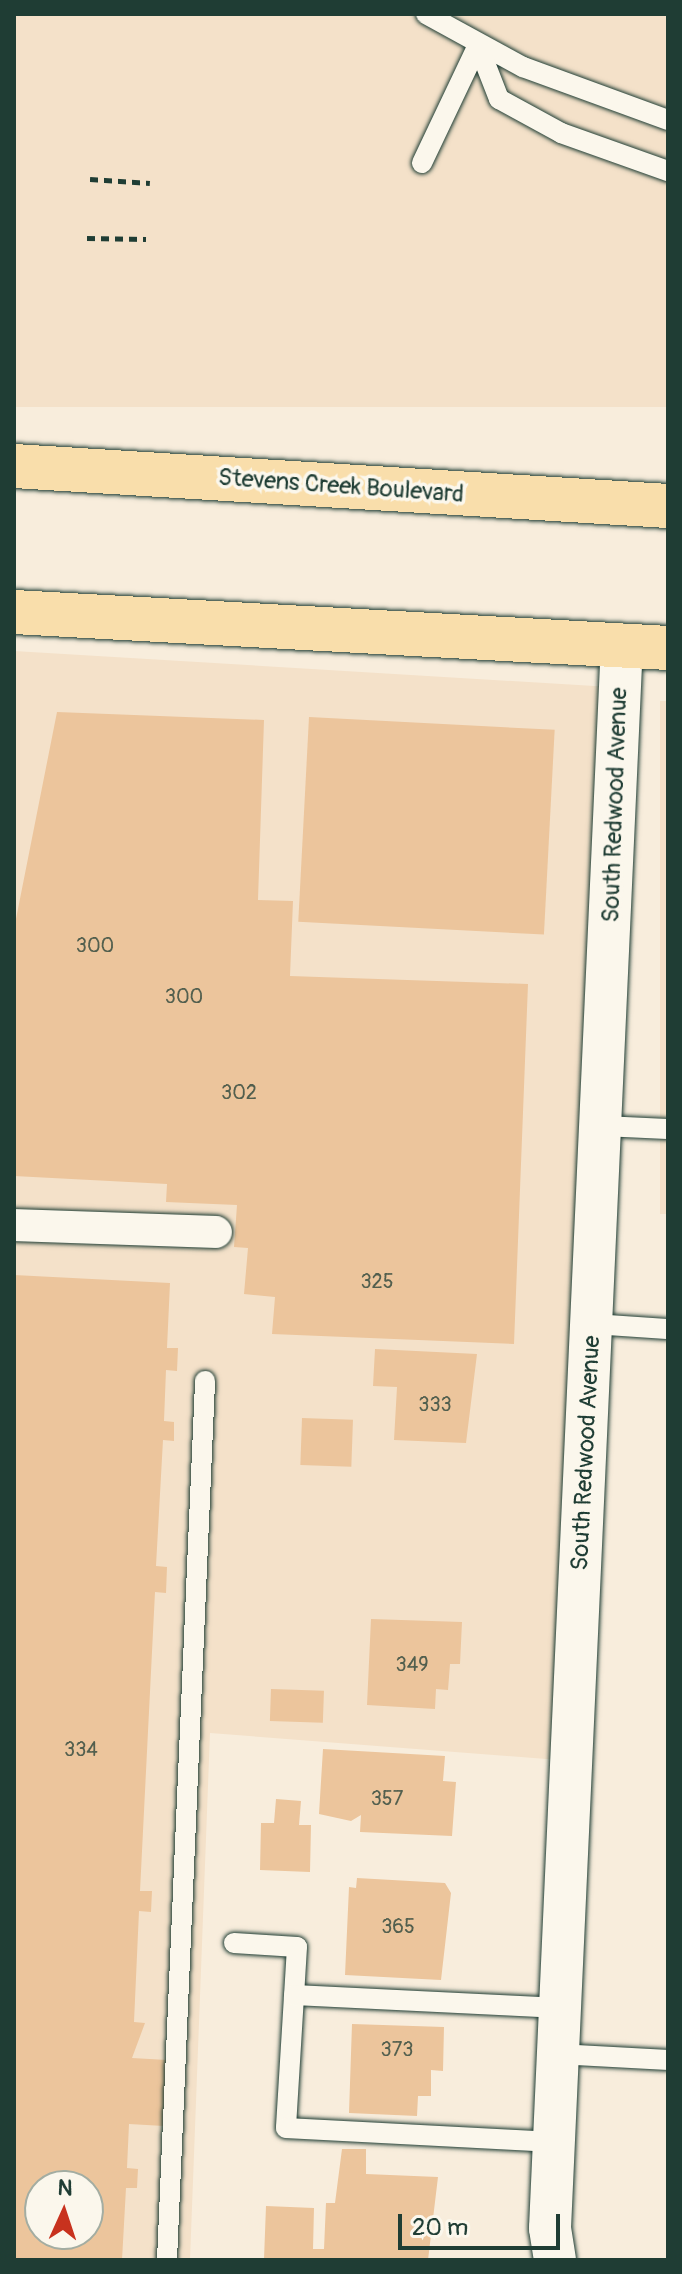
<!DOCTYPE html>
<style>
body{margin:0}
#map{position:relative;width:682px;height:2274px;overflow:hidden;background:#f8eddc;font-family:Pangolin,sans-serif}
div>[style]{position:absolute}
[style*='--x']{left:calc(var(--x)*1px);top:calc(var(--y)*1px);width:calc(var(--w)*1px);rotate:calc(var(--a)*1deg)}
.built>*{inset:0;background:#f4e1c9;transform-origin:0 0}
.building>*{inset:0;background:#ecc59c;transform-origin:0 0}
.path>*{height:5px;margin-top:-2.5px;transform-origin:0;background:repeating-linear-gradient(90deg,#1f3d34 0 8px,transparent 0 14px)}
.roads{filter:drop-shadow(0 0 2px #1f3d34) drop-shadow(0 0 2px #1f3d34)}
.service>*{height:20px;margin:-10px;padding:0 10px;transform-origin:10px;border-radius:10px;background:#fbf7ec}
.pedestrian>*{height:32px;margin:-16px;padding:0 16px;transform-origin:16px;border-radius:16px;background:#fbf7ec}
.minor>*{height:42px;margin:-21px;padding:0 21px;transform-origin:21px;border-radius:21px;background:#fbf7ec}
.primary>*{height:44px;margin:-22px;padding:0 22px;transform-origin:22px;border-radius:22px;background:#f9deab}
span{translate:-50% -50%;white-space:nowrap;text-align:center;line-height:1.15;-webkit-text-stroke:7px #fbf7ec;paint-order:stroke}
.number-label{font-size:20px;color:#525f4e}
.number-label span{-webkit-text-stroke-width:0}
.street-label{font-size:24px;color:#1f3d34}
.frame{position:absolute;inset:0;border:16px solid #1f3d34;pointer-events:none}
.north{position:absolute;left:24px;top:2170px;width:80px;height:80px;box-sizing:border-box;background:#fbf7ec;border:2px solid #a3ada2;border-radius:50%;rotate:3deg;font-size:22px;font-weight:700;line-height:32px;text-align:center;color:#1f3d34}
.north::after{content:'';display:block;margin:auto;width:28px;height:36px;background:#c8321e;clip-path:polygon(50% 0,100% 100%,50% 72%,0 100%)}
.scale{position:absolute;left:398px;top:2214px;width:162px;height:36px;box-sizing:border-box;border:4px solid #1f3d34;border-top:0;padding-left:10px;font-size:24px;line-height:28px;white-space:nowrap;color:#1f3d34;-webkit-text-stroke:6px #fbf7ec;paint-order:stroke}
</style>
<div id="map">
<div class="built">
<i style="left:14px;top:14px;width:654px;height:393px"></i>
<i style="clip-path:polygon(evenodd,14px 651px,611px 687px,559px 1760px,210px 1733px,190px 2260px,14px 2260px,14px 651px,40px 2186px,88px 2186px,88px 2234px,40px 2234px,40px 2186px)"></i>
<i style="left:660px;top:701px;width:8px;height:513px"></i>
</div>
<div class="building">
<i style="clip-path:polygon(57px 712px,264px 720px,258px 900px,293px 901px,290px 976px,528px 984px,514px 1344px,272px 1334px,275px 1297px,244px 1294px,248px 1248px,234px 1247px,237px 1205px,166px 1202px,167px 1184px,14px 1176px,14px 929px)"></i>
<i style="left:309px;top:717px;width:246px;height:205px;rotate:3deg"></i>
<i style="clip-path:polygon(evenodd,14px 1275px,170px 1283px,167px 1348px,178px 1348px,177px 1371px,166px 1370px,164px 1421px,174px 1422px,174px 1441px,163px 1440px,156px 1566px,167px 1567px,166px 1593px,155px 1592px,140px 1891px,152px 1891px,151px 1912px,139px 1911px,134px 2022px,145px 2023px,132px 2058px,167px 2060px,164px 2126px,129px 2124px,127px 2168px,138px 2169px,137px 2188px,126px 2188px,122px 2260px,14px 2260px,14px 1275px,40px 2186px,88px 2186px,88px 2234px,40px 2234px,40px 2186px)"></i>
<i style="clip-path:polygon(375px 1349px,477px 1354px,466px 1443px,394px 1440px,397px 1387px,373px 1386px)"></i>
<i style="left:302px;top:1418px;width:51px;height:47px;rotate:2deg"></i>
<i style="clip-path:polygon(371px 1619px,462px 1622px,460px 1664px,450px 1664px,448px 1690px,436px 1689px,435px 1709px,367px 1705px)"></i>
<i style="left:271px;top:1689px;width:53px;height:32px;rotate:2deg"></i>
<i style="clip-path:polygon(323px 1749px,445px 1756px,443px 1781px,456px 1782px,452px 1836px,360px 1832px,361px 1815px,351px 1821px,319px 1814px)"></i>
<i style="clip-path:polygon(276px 1799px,301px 1801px,299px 1825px,311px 1825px,310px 1872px,260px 1870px,261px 1823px,274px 1823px)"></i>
<i style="clip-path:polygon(357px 1878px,445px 1883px,451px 1893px,441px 1980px,345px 1975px,349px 1887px,356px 1888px)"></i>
<i style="clip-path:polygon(352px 2024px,444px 2027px,443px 2071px,431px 2070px,431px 2096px,418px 2096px,417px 2116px,349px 2113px)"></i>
<i style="clip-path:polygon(342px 2149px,366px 2149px,366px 2174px,438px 2177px,428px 2260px,264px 2259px,266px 2206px,314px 2208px,313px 2249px,324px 2249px,326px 2203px,335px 2203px)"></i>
</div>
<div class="path">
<i style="--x:90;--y:179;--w:60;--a:3.8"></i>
<i style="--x:87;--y:238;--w:59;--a:1"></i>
</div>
<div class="roads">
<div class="service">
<i style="--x:426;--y:14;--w:111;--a:28.7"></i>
<i style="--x:523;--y:67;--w:154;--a:20.1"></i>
<i style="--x:478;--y:45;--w:58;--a:68.7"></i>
<i style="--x:499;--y:99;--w:71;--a:28.7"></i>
<i style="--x:561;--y:133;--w:114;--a:19.6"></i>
<i style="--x:422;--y:163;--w:131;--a:-64.6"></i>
<i style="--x:602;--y:1126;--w:66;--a:2.6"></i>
<i style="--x:592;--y:1324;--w:76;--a:3.8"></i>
<i style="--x:234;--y:1943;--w:63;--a:3.6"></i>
<i style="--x:297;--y:1947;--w:181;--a:93.5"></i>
<i style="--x:286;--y:2128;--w:268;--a:3"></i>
<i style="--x:294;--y:1995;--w:267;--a:2.8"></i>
<i style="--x:558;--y:2054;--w:110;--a:3.1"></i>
<i style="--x:167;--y:2260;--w:880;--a:-87.52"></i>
</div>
<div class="pedestrian">
<i style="--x:14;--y:1225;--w:202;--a:2"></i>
</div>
<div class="minor">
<i style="--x:555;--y:2260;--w:32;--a:-99"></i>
<i style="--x:550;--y:2228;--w:1585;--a:-87.4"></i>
</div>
<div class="primary">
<i style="--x:14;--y:466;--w:655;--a:3.5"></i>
<i style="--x:14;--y:612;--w:655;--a:3.15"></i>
</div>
</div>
<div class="number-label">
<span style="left:95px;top:945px">300</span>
<span style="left:184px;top:996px">300</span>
<span style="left:239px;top:1092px">302</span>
<span style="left:377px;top:1281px">325</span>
<span style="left:435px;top:1404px">333</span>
<span style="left:412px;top:1664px">349</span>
<span style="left:81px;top:1749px">334</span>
<span style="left:387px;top:1798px">357</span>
<span style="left:398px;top:1926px">365</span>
<span style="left:397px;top:2049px">373</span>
</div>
<div class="street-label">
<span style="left:341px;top:486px;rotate:4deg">Stevens Creek Boulevard</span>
<span style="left:615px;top:805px;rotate:-88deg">South Redwood Avenue</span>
<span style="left:586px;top:1453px;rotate:-87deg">South Redwood Avenue</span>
</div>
<div class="frame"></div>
<div class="north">N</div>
<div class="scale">20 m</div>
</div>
